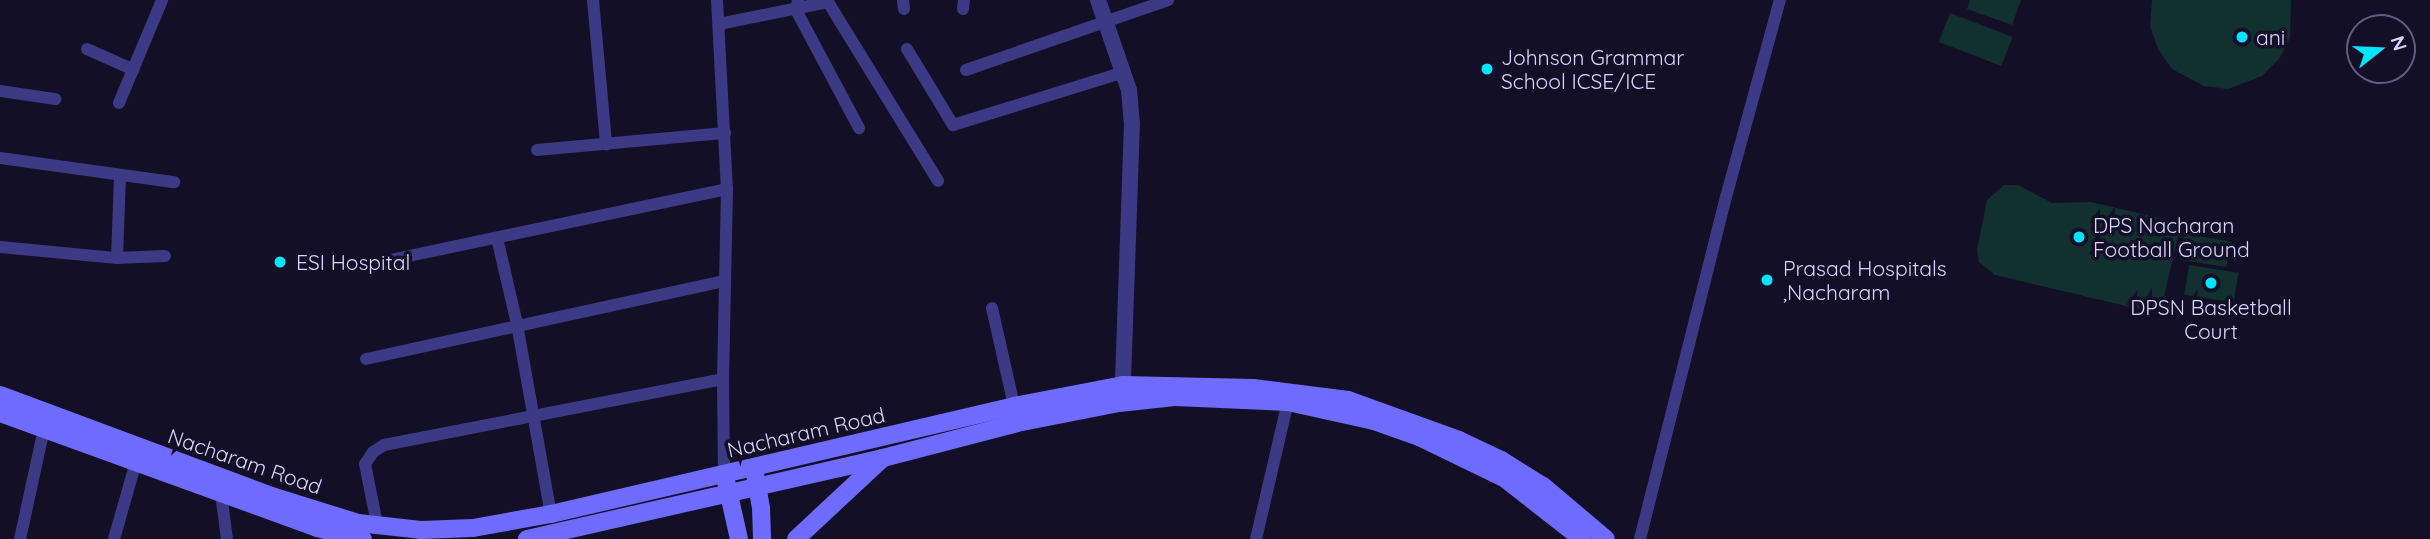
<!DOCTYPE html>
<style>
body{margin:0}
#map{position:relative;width:2430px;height:539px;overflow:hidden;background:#130f26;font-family:Quicksand,sans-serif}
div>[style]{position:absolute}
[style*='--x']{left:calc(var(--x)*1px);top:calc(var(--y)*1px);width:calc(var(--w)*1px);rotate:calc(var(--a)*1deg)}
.green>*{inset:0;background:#12302f;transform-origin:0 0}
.minor>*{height:12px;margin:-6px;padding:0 6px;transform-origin:6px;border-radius:6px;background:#3d3a85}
.tertiary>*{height:16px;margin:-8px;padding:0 8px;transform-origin:8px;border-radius:8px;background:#3d3a85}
.secondary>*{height:18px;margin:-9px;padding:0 9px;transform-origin:9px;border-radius:9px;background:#6f6bff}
.dots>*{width:19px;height:19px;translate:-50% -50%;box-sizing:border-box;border:4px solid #130f26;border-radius:50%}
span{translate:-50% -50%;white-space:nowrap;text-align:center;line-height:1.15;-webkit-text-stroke:7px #130f26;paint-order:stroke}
.poi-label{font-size:21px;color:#d9d4ff}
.left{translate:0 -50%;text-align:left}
.street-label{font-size:21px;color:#d9d4ff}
.north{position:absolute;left:2346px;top:14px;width:70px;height:70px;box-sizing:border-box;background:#130f26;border:2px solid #625e7d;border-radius:50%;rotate:72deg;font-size:19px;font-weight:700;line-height:28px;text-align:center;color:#d9d4ff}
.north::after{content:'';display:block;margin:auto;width:24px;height:32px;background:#00e5ff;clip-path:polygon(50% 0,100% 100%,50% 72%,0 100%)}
</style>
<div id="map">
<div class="green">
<i style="clip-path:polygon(1970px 0,2021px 0,2012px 25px,1967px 9px)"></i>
<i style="clip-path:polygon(2152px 0,2291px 0,2290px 38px,2279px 59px,2262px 76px,2228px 89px,2204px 86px,2172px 69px,2158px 49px,2150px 26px)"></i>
<i style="left:1950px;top:13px;width:67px;height:31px;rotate:21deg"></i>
<i style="clip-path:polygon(2004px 185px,2018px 185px,2052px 203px,2091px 202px,2181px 223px,2160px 314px,1995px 275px,1979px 262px,1977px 250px,1987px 200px)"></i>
<i style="left:2184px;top:234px;width:47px;height:26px;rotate:9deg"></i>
<i style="left:2189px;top:265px;width:50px;height:30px;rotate:9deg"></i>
</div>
<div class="minor">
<i style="--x:593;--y:0;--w:145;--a:84.8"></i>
<i style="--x:717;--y:0;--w:189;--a:87"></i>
<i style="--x:727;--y:189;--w:190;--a:91.2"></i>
<i style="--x:723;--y:379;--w:95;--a:89.4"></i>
<i style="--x:798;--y:0;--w:10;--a:101"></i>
<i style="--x:796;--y:10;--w:134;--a:61.9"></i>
<i style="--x:903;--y:0;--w:9;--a:84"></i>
<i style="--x:963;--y:9;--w:9;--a:-84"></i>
<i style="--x:719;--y:24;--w:111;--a:-11.4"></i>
<i style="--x:828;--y:2;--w:210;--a:58.4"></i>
<i style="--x:87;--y:49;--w:51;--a:24.1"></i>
<i style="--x:907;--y:49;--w:89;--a:58.8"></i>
<i style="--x:953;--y:125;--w:176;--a:-17.2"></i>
<i style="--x:966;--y:70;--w:214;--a:-19.1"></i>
<i style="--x:0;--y:91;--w:56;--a:8.3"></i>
<i style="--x:119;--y:103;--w:112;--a:-67.3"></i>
<i style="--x:537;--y:150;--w:189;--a:-5.2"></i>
<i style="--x:0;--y:158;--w:176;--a:7.9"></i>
<i style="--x:497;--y:238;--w:88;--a:76.9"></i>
<i style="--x:517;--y:324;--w:193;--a:79.9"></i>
<i style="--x:0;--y:247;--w:118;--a:5.4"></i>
<i style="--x:117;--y:258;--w:48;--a:-2.4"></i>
<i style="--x:117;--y:258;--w:81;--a:-87.9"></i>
<i style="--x:390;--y:260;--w:344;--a:-11.9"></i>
<i style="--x:992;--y:308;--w:100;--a:77.3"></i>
<i style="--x:366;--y:359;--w:366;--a:-12.3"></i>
<i style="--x:221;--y:494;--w:45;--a:82.4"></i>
<i style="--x:377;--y:524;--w:61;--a:-101.3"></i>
<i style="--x:365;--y:464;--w:14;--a:-56"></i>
<i style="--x:373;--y:452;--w:13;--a:-32"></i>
<i style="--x:384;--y:445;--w:345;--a:-11"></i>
<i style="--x:20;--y:539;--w:113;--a:-77.7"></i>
<i style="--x:114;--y:539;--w:87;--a:-74.1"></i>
<i style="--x:1256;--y:539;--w:141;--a:-76.9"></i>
<i style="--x:1640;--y:539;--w:353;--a:-75.9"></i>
<i style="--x:1726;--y:197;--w:204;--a:-74.7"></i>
</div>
<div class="tertiary">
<i style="--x:1098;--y:0;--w:95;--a:71"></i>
<i style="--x:1129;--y:90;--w:33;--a:85"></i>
<i style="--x:1132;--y:123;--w:262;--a:92"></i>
</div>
<div class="secondary">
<i style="--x:0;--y:395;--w:290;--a:20.4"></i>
<i style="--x:272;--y:496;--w:90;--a:17.4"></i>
<i style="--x:358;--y:523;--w:63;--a:6.3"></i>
<i style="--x:421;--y:530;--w:52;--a:-2.2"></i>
<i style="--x:473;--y:528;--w:79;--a:-10.2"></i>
<i style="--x:551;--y:514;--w:475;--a:-13.1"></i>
<i style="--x:1014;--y:406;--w:111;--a:-10.9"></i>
<i style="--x:1123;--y:385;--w:130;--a:1.3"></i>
<i style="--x:1253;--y:388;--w:96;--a:7.2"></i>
<i style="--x:1348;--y:400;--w:118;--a:19.8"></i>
<i style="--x:1459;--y:440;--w:47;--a:25.5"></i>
<i style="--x:1501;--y:460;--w:49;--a:31.8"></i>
<i style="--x:1543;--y:486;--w:82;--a:40.1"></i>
<i style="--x:0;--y:413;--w:337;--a:19.9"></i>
<i style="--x:317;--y:528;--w:47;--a:13.4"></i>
<i style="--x:755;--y:474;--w:35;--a:80"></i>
<i style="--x:761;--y:508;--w:31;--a:88"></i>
<i style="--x:726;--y:481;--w:59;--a:77.4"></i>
<i style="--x:527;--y:539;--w:365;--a:-12.8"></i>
<i style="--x:883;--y:458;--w:138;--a:-14.6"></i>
<i style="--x:1017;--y:423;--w:104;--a:-11.1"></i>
<i style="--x:1119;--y:403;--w:56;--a:-6.1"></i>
<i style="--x:1175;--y:397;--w:113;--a:2.5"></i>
<i style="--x:1288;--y:402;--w:88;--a:12.5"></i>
<i style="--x:1374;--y:421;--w:48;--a:19.6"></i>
<i style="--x:1419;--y:437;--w:94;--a:25.8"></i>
<i style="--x:1504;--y:478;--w:99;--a:38"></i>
<i style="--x:796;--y:539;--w:119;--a:-43"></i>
</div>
<div class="dots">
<i style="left:2242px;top:37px;background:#00e5ff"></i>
<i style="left:1487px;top:69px;background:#00e5ff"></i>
<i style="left:2079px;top:237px;background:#00e5ff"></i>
<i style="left:280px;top:262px;background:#00e5ff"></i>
<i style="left:1767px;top:280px;background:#00e5ff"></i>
<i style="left:2211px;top:283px;background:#00e5ff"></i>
</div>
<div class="poi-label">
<span class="left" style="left:2256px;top:37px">ani</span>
<span class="left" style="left:1501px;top:69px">Johnson Grammar<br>School ICSE/ICE</span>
<span class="left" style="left:2093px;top:237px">DPS Nacharan<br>Football Ground</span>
<span class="left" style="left:296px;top:262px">ESI Hospital</span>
<span class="left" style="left:1783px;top:280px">Prasad Hospitals<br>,Nacharam</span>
<span style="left:2211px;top:319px">DPSN Basketball<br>Court</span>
</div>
<div class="street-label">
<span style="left:806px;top:432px;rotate:-13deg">Nacharam Road</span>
<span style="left:245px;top:461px;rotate:19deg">Nacharam Road</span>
</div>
<div class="north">N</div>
</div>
